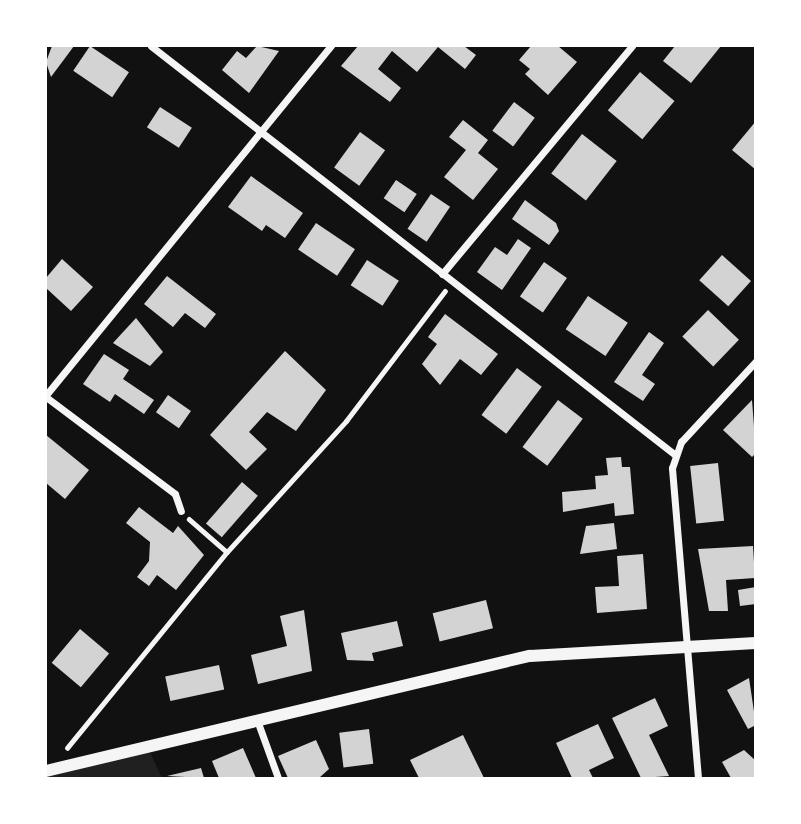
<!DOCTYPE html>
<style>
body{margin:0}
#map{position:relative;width:801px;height:824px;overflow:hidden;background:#111;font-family:"Sofia Sans Condensed",sans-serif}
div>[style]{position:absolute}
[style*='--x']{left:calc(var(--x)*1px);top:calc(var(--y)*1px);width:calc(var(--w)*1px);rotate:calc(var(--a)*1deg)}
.green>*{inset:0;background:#202020}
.building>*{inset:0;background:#d3d3d3;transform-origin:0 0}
.path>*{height:4.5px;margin:-2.25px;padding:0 2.25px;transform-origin:2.25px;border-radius:2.25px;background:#f5f5f5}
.minor>*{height:7px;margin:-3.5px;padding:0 3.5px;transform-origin:3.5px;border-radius:3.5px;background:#f5f5f5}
.tertiary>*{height:12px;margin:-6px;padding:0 6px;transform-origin:6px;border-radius:6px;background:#f5f5f5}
span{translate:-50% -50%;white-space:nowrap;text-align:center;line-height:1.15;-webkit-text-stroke:7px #fff;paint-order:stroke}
.frame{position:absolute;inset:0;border:47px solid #fff;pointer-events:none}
</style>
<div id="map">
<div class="green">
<i style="clip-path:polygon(149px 750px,162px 778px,46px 778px,46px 775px)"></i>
</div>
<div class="building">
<i style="clip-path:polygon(52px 46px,74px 46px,51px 77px,46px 62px)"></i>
<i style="left:90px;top:46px;width:47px;height:30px;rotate:34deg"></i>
<i style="clip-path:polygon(257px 46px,279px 51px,249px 93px,222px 70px,237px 51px,246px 58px)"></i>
<i style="clip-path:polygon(358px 46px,464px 46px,476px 55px,465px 69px,438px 47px,417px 72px,392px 51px,378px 69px,401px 88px,390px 102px,341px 66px)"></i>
<i style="clip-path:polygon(531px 46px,558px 46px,577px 62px,548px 95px,525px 74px,530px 69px,519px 60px)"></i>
<i style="clip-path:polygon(675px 46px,721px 46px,691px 83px,663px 61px)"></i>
<i style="left:640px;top:72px;width:45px;height:50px;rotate:40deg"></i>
<i style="left:514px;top:102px;width:26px;height:36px;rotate:37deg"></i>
<i style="left:160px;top:107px;width:38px;height:24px;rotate:33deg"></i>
<i style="clip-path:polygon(463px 120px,488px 140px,478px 153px,498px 169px,473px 200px,444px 177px,466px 150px,449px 137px)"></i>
<i style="clip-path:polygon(756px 121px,756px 170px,732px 150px)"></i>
<i style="left:360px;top:132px;width:31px;height:44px;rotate:36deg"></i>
<i style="left:582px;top:134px;width:44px;height:50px;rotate:38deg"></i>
<i style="clip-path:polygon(251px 176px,303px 213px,285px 238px,266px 225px,262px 231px,228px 207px)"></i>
<i style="left:396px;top:180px;width:25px;height:22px;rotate:34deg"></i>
<i style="left:431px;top:194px;width:23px;height:42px;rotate:34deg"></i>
<i style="clip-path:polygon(525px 200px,556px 223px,559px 231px,549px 245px,512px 219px)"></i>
<i style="left:316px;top:223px;width:47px;height:32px;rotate:34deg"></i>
<i style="clip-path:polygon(518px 239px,531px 248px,502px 290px,477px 272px,495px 247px,507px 255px)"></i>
<i style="left:722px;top:255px;width:39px;height:34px;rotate:42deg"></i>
<i style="clip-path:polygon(62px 259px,93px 287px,71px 311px,46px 288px,46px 278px)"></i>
<i style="left:367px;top:260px;width:38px;height:30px;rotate:33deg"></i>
<i style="left:544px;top:262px;width:28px;height:42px;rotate:35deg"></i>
<i style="clip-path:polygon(167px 276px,216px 314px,205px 328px,185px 313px,173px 327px,144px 304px)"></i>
<i style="left:588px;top:296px;width:48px;height:40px;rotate:34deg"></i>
<i style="left:708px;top:310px;width:43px;height:37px;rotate:44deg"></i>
<i style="clip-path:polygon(445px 314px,498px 354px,481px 375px,460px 359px,440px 385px,422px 364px,437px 344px,428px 337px)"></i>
<i style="clip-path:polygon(136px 318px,163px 352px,150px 366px,113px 343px)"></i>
<i style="clip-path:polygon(649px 332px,664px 343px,642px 375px,655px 384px,643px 401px,614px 382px)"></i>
<i style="clip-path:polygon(285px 351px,326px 390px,296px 431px,267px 412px,249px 432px,267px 449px,246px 470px,210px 435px)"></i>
<i style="clip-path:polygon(104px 354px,129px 370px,123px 379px,154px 400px,144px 414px,115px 394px,110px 402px,83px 384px)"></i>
<i style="left:517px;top:368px;width:31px;height:59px;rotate:37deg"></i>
<i style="left:168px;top:395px;width:28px;height:21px;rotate:35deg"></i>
<i style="left:558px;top:400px;width:31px;height:59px;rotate:37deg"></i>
<i style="clip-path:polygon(752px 400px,756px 453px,752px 457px,723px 430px)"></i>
<i style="clip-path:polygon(46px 435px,89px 470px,65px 499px,46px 483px)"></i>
<i style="clip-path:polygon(621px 457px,622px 467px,630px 467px,634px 514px,615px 516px,614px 503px,563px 512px,562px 492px,596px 489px,595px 476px,608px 475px,606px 458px)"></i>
<i style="left:718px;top:463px;width:58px;height:28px;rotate:84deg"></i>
<i style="left:242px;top:482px;width:21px;height:55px;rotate:41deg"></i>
<i style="clip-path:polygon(139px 507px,173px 533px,178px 526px,204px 555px,176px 590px,157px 575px,149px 586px,137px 577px,149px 561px,150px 542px,126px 523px)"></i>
<i style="clip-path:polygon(614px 523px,617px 549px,580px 554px,586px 526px)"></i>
<i style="clip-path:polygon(753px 546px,755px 578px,726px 580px,728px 611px,709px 611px,698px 549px)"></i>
<i style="clip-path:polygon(643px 554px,647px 609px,597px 613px,595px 587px,619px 586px,617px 556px)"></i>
<i style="clip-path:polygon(756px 587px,756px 604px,740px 606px,738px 590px)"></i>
<i style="left:486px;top:600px;width:29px;height:55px;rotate:76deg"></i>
<i style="clip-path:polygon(304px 610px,312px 671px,258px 684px,251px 655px,287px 646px,280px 616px)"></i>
<i style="clip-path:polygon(397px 621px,403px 646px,372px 653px,374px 661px,347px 660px,341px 633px)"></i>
<i style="left:80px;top:629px;width:38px;height:44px;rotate:40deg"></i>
<i style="left:219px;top:665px;width:25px;height:55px;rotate:78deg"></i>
<i style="clip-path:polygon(749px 678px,756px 725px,748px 729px,727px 690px)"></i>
<i style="clip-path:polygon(655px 698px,668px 726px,649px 735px,669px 776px,641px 778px,612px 718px)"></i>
<i style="clip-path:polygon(598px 724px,614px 758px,589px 770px,593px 778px,572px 778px,556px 743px)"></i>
<i style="left:369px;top:729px;width:35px;height:30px;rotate:83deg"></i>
<i style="clip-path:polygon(463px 735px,484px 778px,419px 778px,410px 760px)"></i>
<i style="clip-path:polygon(316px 740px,329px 769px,319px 778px,288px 778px,278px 756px)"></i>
<i style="clip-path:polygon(243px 748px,256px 778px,219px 778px,212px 761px)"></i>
<i style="clip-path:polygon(744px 750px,756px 761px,756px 778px,731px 778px,722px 762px)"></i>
<i style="clip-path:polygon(201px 768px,204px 778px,167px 776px)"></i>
</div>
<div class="path">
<i style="--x:189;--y:519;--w:50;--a:41"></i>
<i style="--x:67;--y:748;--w:253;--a:-50.8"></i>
<i style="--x:227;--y:552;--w:177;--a:-47.7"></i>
<i style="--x:346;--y:421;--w:163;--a:-52.7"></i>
</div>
<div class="minor">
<i style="--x:151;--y:46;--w:663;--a:37.96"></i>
<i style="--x:442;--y:274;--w:297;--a:-50.2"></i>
<i style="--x:46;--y:395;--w:451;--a:-50.8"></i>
<i style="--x:46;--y:397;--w:161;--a:36.9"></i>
<i style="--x:175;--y:494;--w:18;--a:71"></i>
<i style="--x:257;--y:720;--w:62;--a:70.1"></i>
<i style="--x:698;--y:778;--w:311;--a:-94.8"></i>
<i style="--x:672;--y:468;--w:28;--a:-71"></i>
<i style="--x:681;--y:442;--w:110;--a:-47.2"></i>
</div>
<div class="tertiary">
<i style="--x:46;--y:771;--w:497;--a:-13.4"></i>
<i style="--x:530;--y:656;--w:226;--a:-3.3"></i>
</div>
<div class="frame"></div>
</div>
